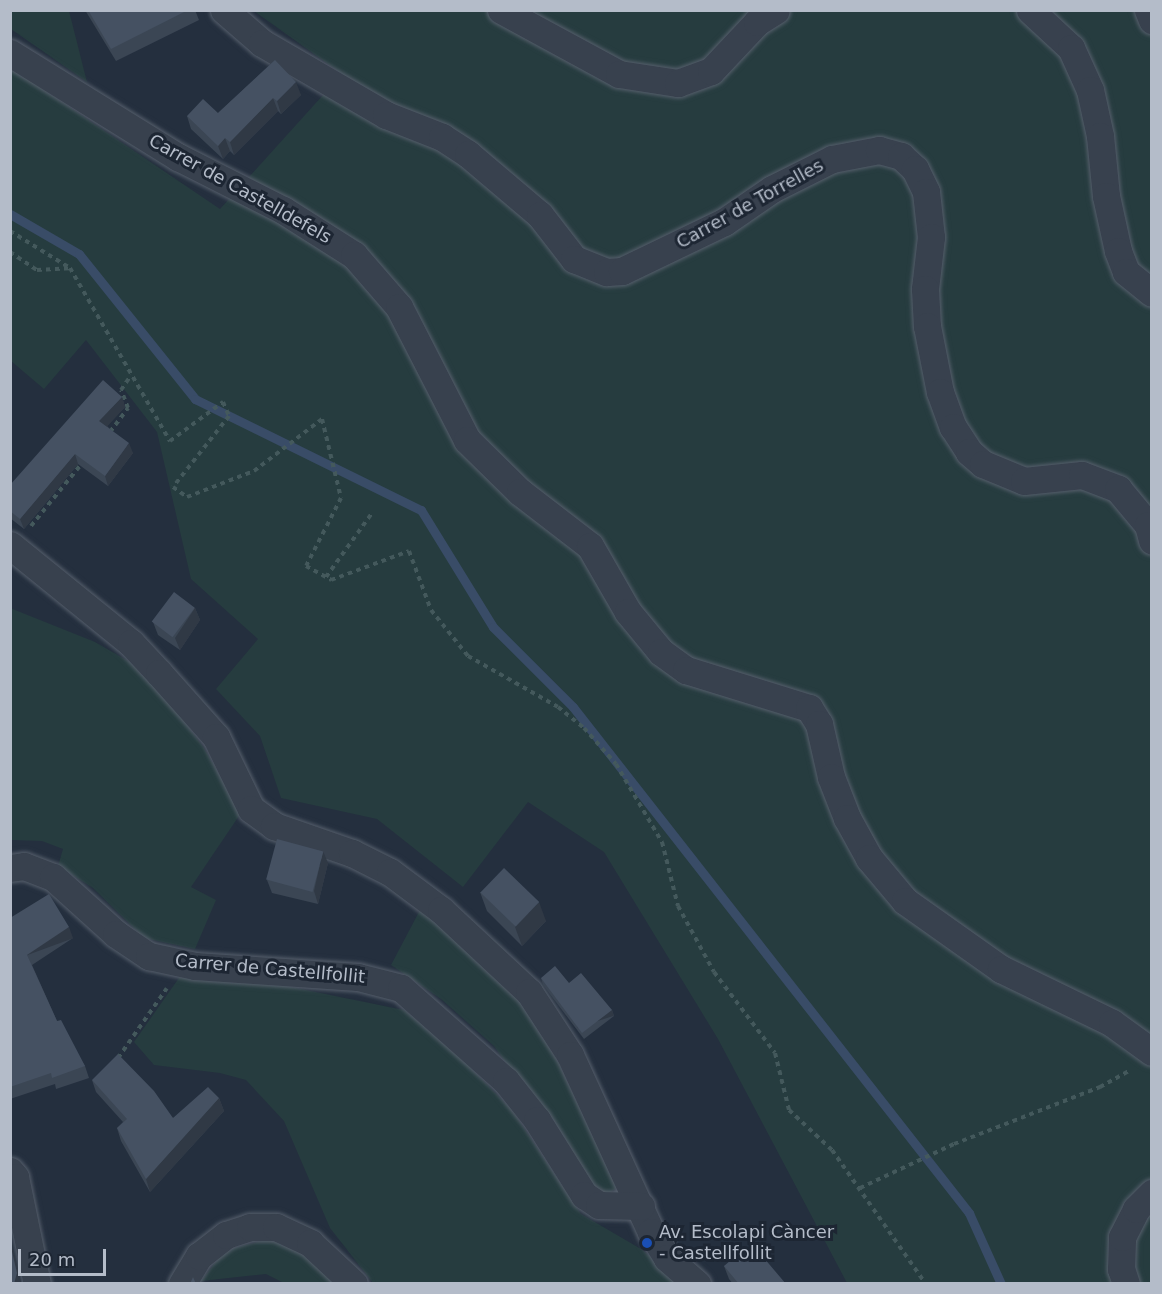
<!DOCTYPE html>
<meta charset="utf-8">
<style>
body{margin:0}
#map{position:relative;width:1162px;height:1294px;overflow:hidden;background:#242f3e;font-family:"DejaVu Sans",sans-serif}
div>[style]{position:absolute}
[style*='--x']{left:calc(var(--x)*1px);top:calc(var(--y)*1px);width:calc(var(--w)*1px);rotate:calc(var(--a)*1deg)}
.green>*{inset:0;background:#263c3f}
.stream>*{height:9px;margin:-4.5px;padding:0 4.5px;transform-origin:4.5px;border-radius:4.5px;background:#394c67}
.path>*{height:4px;margin-top:-2px;transform-origin:0;background:repeating-linear-gradient(90deg,#44595c 0 4.5px,transparent 0 9px)}
.roads{filter:drop-shadow(0 0 2px #565f6c) drop-shadow(0 0 2px #565f6c)}
.street>*{height:27px;margin:-13.5px;padding:0 13.5px;transform-origin:13.5px;border-radius:13.5px;background:#38414e}
.wall>*{inset:0;background:#3b4654}
.shaded-wall>*{inset:0;background:#303945;transform-origin:0 0}
.building>*{inset:0;background:#455162;transform-origin:0 0}
.dots>*{width:16px;height:16px;translate:-50% -50%;box-sizing:border-box;border:3px solid #1d2633;border-radius:50%}
span{translate:-50% -50%;white-space:nowrap;text-align:center;line-height:1.15;-webkit-text-stroke:6px #1d2633;paint-order:stroke}
.street-label{font-size:18px;color:#b4bcc9}
.poi-label{font-size:18px;color:#b4bcc9}
.left{translate:0 -50%;text-align:left}
.frame{position:absolute;inset:0;border:12px solid #b4bcc9;pointer-events:none}
.scale{position:absolute;left:18px;top:1249px;width:88px;height:27px;box-sizing:border-box;border:3px solid #b4bcc9;border-top:0;padding-left:8px;font-size:18px;line-height:21px;white-space:nowrap;color:#b4bcc9;-webkit-text-stroke:4px #1d2633;paint-order:stroke}
</style>
<div id="map">
<div class="green">
<i style="clip-path:polygon(10px 11px,69px 11px,87px 82px,11px 29px)"></i>
<i style="clip-path:polygon(254px 11px,1151px 11px,1151px 1283px,847px 1283px,718px 1039px,604px 852px,528px 802px,463px 887px,377px 819px,281px 798px,260px 736px,216px 689px,258px 639px,191px 579px,157px 432px,86px 340px,44px 389px,11px 361px,10px 67px,220px 209px,342px 74px)"></i>
<i style="clip-path:polygon(10px 608px,95px 642px,147px 672px,204px 748px,241px 813px,191px 887px,216px 900px,195px 949px,144px 938px,93px 888px,58px 866px,63px 849px,42px 841px,11px 840px)"></i>
<i style="clip-path:polygon(420px 910px,464px 944px,523px 1002px,558px 1062px,617px 1188px,606px 1195px,593px 1185px,494px 1046px,441px 999px,391px 965px)"></i>
<i style="clip-path:polygon(181px 975px,286px 986px,404px 1010px,445px 1042px,512px 1110px,581px 1214px,641px 1249px,684px 1283px,373px 1283px,330px 1228px,284px 1121px,246px 1080px,220px 1073px,154px 1065px,134px 1042px)"></i>
<i style="clip-path:polygon(266px 1240px,301px 1248px,338px 1283px,284px 1283px,266px 1274px,201px 1281px,225px 1250px)"></i>
</div>
<div class="stream">
<i style="--x:10;--y:214;--w:80;--a:30.1"></i>
<i style="--x:79;--y:254;--w:186;--a:51.3"></i>
<i style="--x:195;--y:399;--w:252;--a:26.2"></i>
<i style="--x:421;--y:510;--w:137;--a:58.4"></i>
<i style="--x:493;--y:627;--w:113;--a:45"></i>
<i style="--x:573;--y:707;--w:643;--a:51.95"></i>
<i style="--x:969;--y:1213;--w:78;--a:65.7"></i>
</div>
<div class="path">
<i style="--x:10;--y:231;--w:70;--a:31.7"></i>
<i style="--x:10;--y:252;--w:32;--a:34"></i>
<i style="--x:37;--y:270;--w:33;--a:-3"></i>
<i style="--x:70;--y:268;--w:200;--a:60"></i>
<i style="--x:170;--y:441;--w:66;--a:-36.3"></i>
<i style="--x:223;--y:402;--w:15;--a:67"></i>
<i style="--x:229;--y:416;--w:90;--a:128.3"></i>
<i style="--x:173;--y:487;--w:17;--a:36"></i>
<i style="--x:187;--y:497;--w:72;--a:-21.2"></i>
<i style="--x:254;--y:471;--w:86;--a:-37.4"></i>
<i style="--x:322;--y:419;--w:81;--a:76.5"></i>
<i style="--x:341;--y:498;--w:76;--a:117.2"></i>
<i style="--x:306;--y:566;--w:29;--a:29"></i>
<i style="--x:331;--y:580;--w:83;--a:-20.4"></i>
<i style="--x:409;--y:551;--w:63;--a:69.6"></i>
<i style="--x:431;--y:610;--w:59;--a:51.2"></i>
<i style="--x:468;--y:656;--w:103;--a:29.5"></i>
<i style="--x:558;--y:707;--w:33;--a:39"></i>
<i style="--x:584;--y:728;--w:48;--a:48.4"></i>
<i style="--x:616;--y:764;--w:91;--a:59.5"></i>
<i style="--x:662;--y:842;--w:66;--a:76"></i>
<i style="--x:678;--y:906;--w:75;--a:61.4"></i>
<i style="--x:714;--y:972;--w:101;--a:53"></i>
<i style="--x:775;--y:1053;--w:59;--a:76.2"></i>
<i style="--x:789;--y:1110;--w:59;--a:42.9"></i>
<i style="--x:832;--y:1150;--w:164;--a:55"></i>
<i style="--x:110;--y:432;--w:30;--a:-53"></i>
<i style="--x:128;--y:408;--w:19;--a:-111"></i>
<i style="--x:121;--y:390;--w:18;--a:-56"></i>
<i style="--x:31;--y:526;--w:82;--a:-50.9"></i>
<i style="--x:326;--y:577;--w:79;--a:-54.3"></i>
<i style="--x:118;--y:1058;--w:85;--a:-55"></i>
<i style="--x:860;--y:1188;--w:104;--a:-25.1"></i>
<i style="--x:954;--y:1144;--w:157;--a:-21.3"></i>
<i style="--x:1100;--y:1087;--w:35;--a:-29"></i>
</div>
<div class="roads">
<div class="street">
<i style="--x:224;--y:10;--w:50;--a:41"></i>
<i style="--x:262;--y:43;--w:143;--a:30.1"></i>
<i style="--x:386;--y:115;--w:60;--a:21.4"></i>
<i style="--x:442;--y:137;--w:31;--a:33"></i>
<i style="--x:468;--y:154;--w:94;--a:40.3"></i>
<i style="--x:540;--y:215;--w:56;--a:52.3"></i>
<i style="--x:574;--y:259;--w:35;--a:22"></i>
<i style="--x:607;--y:272;--w:15;--a:-4"></i>
<i style="--x:622;--y:271;--w:113;--a:-25.7"></i>
<i style="--x:724;--y:222;--w:58;--a:-34.5"></i>
<i style="--x:772;--y:189;--w:67;--a:-26.6"></i>
<i style="--x:832;--y:159;--w:48;--a:-10.8"></i>
<i style="--x:879;--y:150;--w:23;--a:15"></i>
<i style="--x:901;--y:156;--w:19;--a:43"></i>
<i style="--x:915;--y:169;--w:25;--a:64"></i>
<i style="--x:926;--y:192;--w:45;--a:83.7"></i>
<i style="--x:931;--y:237;--w:52;--a:96.6"></i>
<i style="--x:925;--y:289;--w:37;--a:87"></i>
<i style="--x:927;--y:326;--w:67;--a:78.9"></i>
<i style="--x:940;--y:392;--w:37;--a:70"></i>
<i style="--x:953;--y:427;--w:30;--a:57"></i>
<i style="--x:969;--y:452;--w:18;--a:41"></i>
<i style="--x:983;--y:464;--w:44;--a:22.5"></i>
<i style="--x:1024;--y:481;--w:58;--a:-5.9"></i>
<i style="--x:1082;--y:475;--w:39;--a:21"></i>
<i style="--x:1118;--y:489;--w:47;--a:50.2"></i>
<i style="--x:1148;--y:525;--w:16;--a:75"></i>
<i style="--x:501;--y:10;--w:134;--a:28.5"></i>
<i style="--x:619;--y:74;--w:60;--a:8.7"></i>
<i style="--x:678;--y:83;--w:35;--a:-20"></i>
<i style="--x:711;--y:71;--w:67;--a:-46.8"></i>
<i style="--x:757;--y:22;--w:22;--a:-32"></i>
<i style="--x:1030;--y:10;--w:56;--a:42.8"></i>
<i style="--x:1071;--y:48;--w:46;--a:65.7"></i>
<i style="--x:1090;--y:90;--w:47;--a:77.7"></i>
<i style="--x:1100;--y:136;--w:60;--a:84.3"></i>
<i style="--x:1106;--y:196;--w:56;--a:77.7"></i>
<i style="--x:1118;--y:251;--w:22;--a:69"></i>
<i style="--x:1126;--y:272;--w:33;--a:39"></i>
<i style="--x:1148;--y:10;--w:11;--a:68"></i>
<i style="--x:10;--y:53;--w:198;--a:31.8"></i>
<i style="--x:178;--y:157;--w:118;--a:26.8"></i>
<i style="--x:283;--y:210;--w:84;--a:32.4"></i>
<i style="--x:354;--y:255;--w:69;--a:49.1"></i>
<i style="--x:399;--y:307;--w:149;--a:62.9"></i>
<i style="--x:467;--y:440;--w:74;--a:44.5"></i>
<i style="--x:520;--y:492;--w:88;--a:37.6"></i>
<i style="--x:590;--y:546;--w:76;--a:60.1"></i>
<i style="--x:628;--y:612;--w:52;--a:50.5"></i>
<i style="--x:661;--y:652;--w:31;--a:36"></i>
<i style="--x:686;--y:670;--w:129;--a:17.2"></i>
<i style="--x:809;--y:708;--w:19;--a:58"></i>
<i style="--x:819;--y:724;--w:54;--a:77.2"></i>
<i style="--x:831;--y:777;--w:44;--a:68.7"></i>
<i style="--x:847;--y:818;--w:46;--a:61.2"></i>
<i style="--x:869;--y:858;--w:56;--a:50.1"></i>
<i style="--x:905;--y:901;--w:118;--a:35.3"></i>
<i style="--x:1001;--y:969;--w:123;--a:25.9"></i>
<i style="--x:1112;--y:1023;--w:49;--a:35.9"></i>
<i style="--x:10;--y:545;--w:156;--a:39"></i>
<i style="--x:131;--y:643;--w:41;--a:47"></i>
<i style="--x:159;--y:673;--w:86;--a:48.3"></i>
<i style="--x:216;--y:737;--w:80;--a:64.1"></i>
<i style="--x:251;--y:809;--w:29;--a:36"></i>
<i style="--x:274;--y:826;--w:83;--a:19.1"></i>
<i style="--x:352;--y:853;--w:42;--a:26.6"></i>
<i style="--x:390;--y:872;--w:64;--a:36.7"></i>
<i style="--x:441;--y:910;--w:120;--a:43"></i>
<i style="--x:529;--y:992;--w:75;--a:56.9"></i>
<i style="--x:570;--y:1055;--w:195;--a:65.4"></i>
<i style="--x:651;--y:1232;--w:31;--a:58"></i>
<i style="--x:667;--y:1258;--w:40;--a:41"></i>
<i style="--x:10;--y:868;--w:14;--a:-8"></i>
<i style="--x:24;--y:866;--w:31;--a:21"></i>
<i style="--x:53;--y:877;--w:85;--a:42.1"></i>
<i style="--x:116;--y:934;--w:40;--a:34"></i>
<i style="--x:149;--y:956;--w:47;--a:12.3"></i>
<i style="--x:195;--y:966;--w:163;--a:3.9"></i>
<i style="--x:358;--y:977;--w:44;--a:14.3"></i>
<i style="--x:401;--y:988;--w:140;--a:41.5"></i>
<i style="--x:506;--y:1081;--w:50;--a:51.5"></i>
<i style="--x:537;--y:1120;--w:89;--a:57.9"></i>
<i style="--x:584;--y:1195;--w:18;--a:34"></i>
<i style="--x:599;--y:1205;--w:42;--a:1.4"></i>
<i style="--x:10;--y:1171;--w:8;--a:50"></i>
<i style="--x:15;--y:1177;--w:109;--a:78.4"></i>
<i style="--x:182;--y:1284;--w:33;--a:-59"></i>
<i style="--x:199;--y:1256;--w:34;--a:-38"></i>
<i style="--x:226;--y:1235;--w:25;--a:-18"></i>
<i style="--x:250;--y:1227;--w:26;--a:0"></i>
<i style="--x:276;--y:1227;--w:38;--a:25"></i>
<i style="--x:310;--y:1243;--w:60;--a:43"></i>
<i style="--x:1126;--y:1284;--w:16;--a:-108"></i>
<i style="--x:1121;--y:1269;--w:32;--a:-88"></i>
<i style="--x:1122;--y:1237;--w:31;--a:-63"></i>
<i style="--x:1136;--y:1209;--w:23;--a:-45"></i>
</div>
</div>
<div class="wall">
<i style="clip-path:polygon(85px 10px,195px 10px,199px 20px,116px 61px)"></i>
<i style="clip-path:polygon(275px 60px,301px 95px,281px 114px,278px 111px,234px 155px,230px 151px,223px 159px,191px 129px,187px 116px,218px 113px)"></i>
<i style="clip-path:polygon(122px 397px,125px 407px,107px 426px,133px 453px,108px 486px,78px 464px,24px 529px,10px 518px,10px 485px)"></i>
<i style="clip-path:polygon(195px 608px,200px 620px,180px 650px,158px 635px,153px 622px)"></i>
<i style="clip-path:polygon(328px 863px,318px 904px,272px 893px,267px 880px)"></i>
<i style="clip-path:polygon(480px 892px,546px 921px,522px 946px,487px 911px)"></i>
<i style="clip-path:polygon(10px 918px,73px 938px,32px 965px,57px 1021px,85px 1066px,89px 1078px,56px 1089px,55px 1084px,10px 1099px)"></i>
<i style="clip-path:polygon(541px 978px,569px 983px,612px 1010px,614px 1016px,584px 1039px,543px 985px)"></i>
<i style="clip-path:polygon(92px 1080px,173px 1118px,219px 1098px,224px 1111px,150px 1192px,121px 1141px,117px 1128px,123px 1122px,96px 1092px)"></i>
<i style="clip-path:polygon(752px 1256px,786px 1284px,733px 1284px,729px 1279px,724px 1266px)"></i>
</div>
<div class="shaded-wall">
<i style="clip-path:polygon(296px 82px,301px 95px,281px 114px,277px 101px)"></i>
<i style="clip-path:polygon(273px 98px,278px 111px,234px 155px,230px 142px)"></i>
<i style="clip-path:polygon(225px 138px,230px 151px,223px 159px,218px 146px)"></i>
<i style="clip-path:polygon(122px 397px,125px 407px,103px 431px,99px 421px)"></i>
<i style="clip-path:polygon(129px 443px,133px 453px,108px 486px,105px 476px)"></i>
<i style="clip-path:polygon(75px 454px,78px 464px,24px 529px,20px 519px)"></i>
<i style="clip-path:polygon(195px 608px,200px 620px,180px 650px,175px 638px)"></i>
<i style="clip-path:polygon(323px 851px,328px 863px,318px 904px,314px 891px)"></i>
<i style="clip-path:polygon(539px 902px,546px 921px,522px 946px,515px 927px)"></i>
<i style="left:69px;top:927px;width:12px;height:50px;rotate:70deg"></i>
<i style="left:612px;top:1010px;width:6px;height:38px;rotate:72deg"></i>
<i style="clip-path:polygon(219px 1098px,224px 1111px,150px 1192px,146px 1179px)"></i>
<i style="clip-path:polygon(10px 1237px,21px 1282px,20px 1284px,14px 1284px)"></i>
</div>
<div class="building">
<i style="clip-path:polygon(88px 10px,188px 10px,111px 49px)"></i>
<i style="clip-path:polygon(275px 60px,296px 82px,277px 101px,273px 98px,230px 142px,225px 138px,218px 146px,187px 116px,203px 99px,218px 113px)"></i>
<i style="clip-path:polygon(103px 380px,122px 397px,99px 421px,129px 443px,105px 476px,75px 454px,20px 519px,10px 511px,10px 485px)"></i>
<i style="left:174px;top:592px;width:26px;height:37px;rotate:37deg"></i>
<i style="left:277px;top:839px;width:48px;height:42px;rotate:15deg"></i>
<i style="left:504px;top:868px;width:49px;height:34px;rotate:44deg"></i>
<i style="clip-path:polygon(49px 894px,69px 927px,27px 955px,57px 1021px,61px 1020px,85px 1066px,52px 1078px,51px 1073px,10px 1087px,10px 918px)"></i>
<i style="clip-path:polygon(555px 966px,569px 983px,581px 973px,612px 1010px,582px 1033px,541px 978px)"></i>
<i style="clip-path:polygon(118px 1054px,154px 1091px,173px 1118px,208px 1087px,219px 1098px,146px 1179px,117px 1128px,127px 1119px,92px 1080px)"></i>
<i style="clip-path:polygon(10px 1243px,17px 1273px,14px 1284px,10px 1284px)"></i>
<i style="clip-path:polygon(745px 1248px,752px 1256px,758px 1251px,786px 1284px,739px 1284px,724px 1266px)"></i>
<i style="clip-path:polygon(193px 1277px,196px 1284px,190px 1284px)"></i>
</div>
<div class="dots">
<i style="left:647px;top:1243px;background:#1a4fb4"></i>
</div>
<div class="street-label">
<span style="left:240px;top:189px;rotate:29deg">Carrer de Castelldefels</span>
<span style="left:750px;top:204px;rotate:-29deg">Carrer de Torrelles</span>
<span style="left:270px;top:969px;rotate:5deg">Carrer de Castellfollit</span>
</div>
<div class="poi-label">
<span class="left" style="left:659px;top:1243px">Av. Escolapi Càncer<br>- Castellfollit</span>
</div>
<div class="frame"></div>
<div class="scale">20 m</div>
</div>
